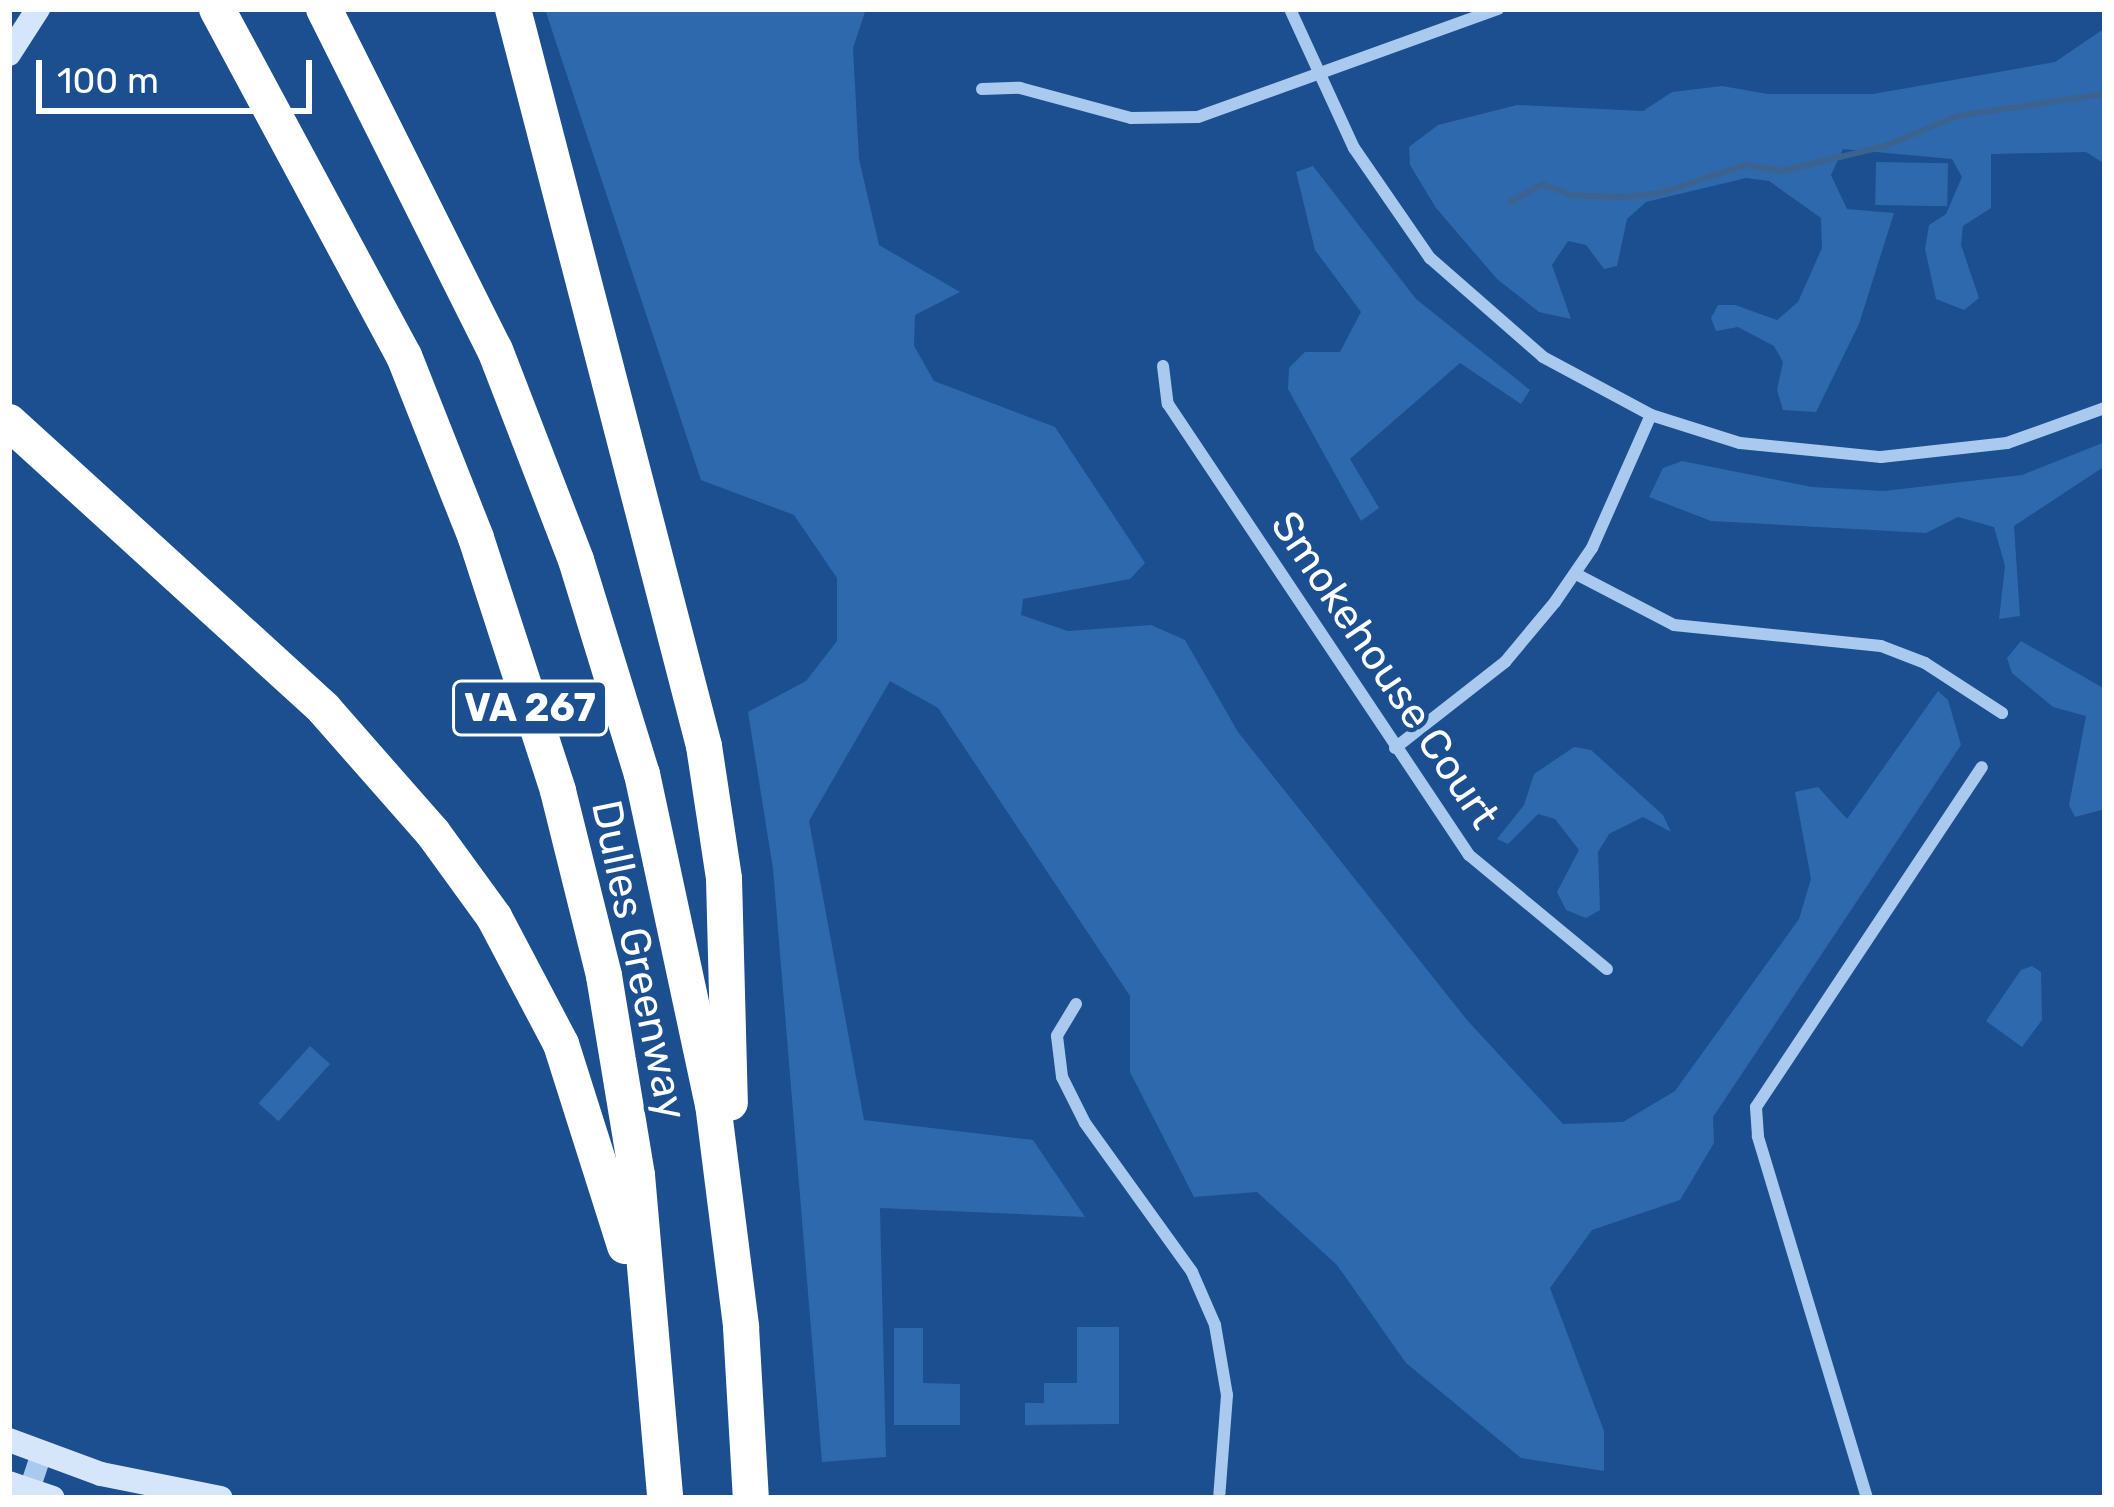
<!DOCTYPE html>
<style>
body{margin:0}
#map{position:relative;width:2114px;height:1507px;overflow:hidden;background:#1b4f8f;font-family:Rubik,sans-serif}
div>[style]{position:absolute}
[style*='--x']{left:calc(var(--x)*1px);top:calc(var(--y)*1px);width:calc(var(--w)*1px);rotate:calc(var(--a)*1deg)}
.green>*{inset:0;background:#2e69ad;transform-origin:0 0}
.stream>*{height:6px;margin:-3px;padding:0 3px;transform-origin:3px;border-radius:3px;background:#3c6290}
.minor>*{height:12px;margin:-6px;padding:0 6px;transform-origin:6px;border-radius:6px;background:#a9c9ee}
.tertiary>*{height:21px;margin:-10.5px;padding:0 10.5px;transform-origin:10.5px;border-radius:10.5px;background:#a9c9ee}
.secondary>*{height:24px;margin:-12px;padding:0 12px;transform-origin:12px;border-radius:12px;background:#d6e6fa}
.motorway>*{height:36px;margin:-18px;padding:0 18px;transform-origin:18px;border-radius:18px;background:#fff}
span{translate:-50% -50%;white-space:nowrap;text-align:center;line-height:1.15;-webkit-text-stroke:9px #1b4f8f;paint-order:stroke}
.shield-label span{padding:3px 9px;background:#1b4f8f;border:3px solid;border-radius:9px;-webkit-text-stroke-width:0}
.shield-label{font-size:39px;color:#fff;font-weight:700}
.street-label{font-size:42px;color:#fff}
.frame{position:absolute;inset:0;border:12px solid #fff;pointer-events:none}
.scale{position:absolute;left:36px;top:60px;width:276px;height:54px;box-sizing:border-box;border:6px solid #fff;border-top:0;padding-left:15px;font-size:36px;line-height:42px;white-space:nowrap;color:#fff;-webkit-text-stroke:9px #1b4f8f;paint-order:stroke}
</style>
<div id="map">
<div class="green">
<i style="clip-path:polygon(545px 9px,866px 9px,853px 48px,859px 159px,879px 245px,960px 292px,915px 315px,914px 346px,934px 381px,1055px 427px,1145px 563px,1130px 579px,1023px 599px,1021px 615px,1068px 631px,1151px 625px,1185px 640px,1238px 732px,1467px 1020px,1563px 1124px,1623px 1122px,1675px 1091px,1799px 919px,1811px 879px,1795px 792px,1818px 787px,1847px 819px,1938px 691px,1948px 700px,1961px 745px,1713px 1117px,1714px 1143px,1680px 1200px,1592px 1230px,1550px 1288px,1604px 1431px,1604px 1471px,1521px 1458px,1406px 1363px,1337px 1265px,1257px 1192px,1194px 1197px,1130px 1072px,1130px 996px,938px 708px,890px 681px,809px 821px,864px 1120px,1033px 1140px,1085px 1217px,880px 1208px,886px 1457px,822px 1462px,773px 869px,748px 712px,806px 681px,837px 641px,837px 578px,794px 515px,701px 480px)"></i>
<i style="clip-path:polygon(2105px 28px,2105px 164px,2086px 152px,1991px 154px,1991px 208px,1963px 226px,1961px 245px,1979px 298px,1964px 310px,1936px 299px,1925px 249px,1929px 225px,1946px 214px,1962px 177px,1952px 159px,1843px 149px,1831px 175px,1847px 209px,1894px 213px,1859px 324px,1816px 412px,1783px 410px,1777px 390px,1783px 362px,1774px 346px,1738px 327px,1716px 331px,1711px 318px,1718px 305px,1735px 305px,1777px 320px,1798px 302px,1822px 248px,1821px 218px,1769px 181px,1746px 178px,1646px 202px,1627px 219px,1617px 266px,1604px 269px,1586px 245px,1568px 241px,1552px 265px,1571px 319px,1539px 312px,1497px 279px,1436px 208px,1410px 165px,1409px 147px,1438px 125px,1517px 105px,1643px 111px,1672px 92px,1722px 86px,1768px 94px,1873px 94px,2055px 62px)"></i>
<i style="left:1876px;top:162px;width:72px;height:43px;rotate:1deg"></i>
<i style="clip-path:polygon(1313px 166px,1416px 299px,1530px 390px,1521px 404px,1460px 363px,1350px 459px,1379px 508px,1361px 521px,1288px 389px,1289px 368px,1305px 352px,1340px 352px,1361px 312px,1315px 250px,1296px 172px)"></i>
<i style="clip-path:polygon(2105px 442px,2105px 466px,2014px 526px,2020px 616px,1999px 619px,2005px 566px,1994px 527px,1958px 517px,1926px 533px,1711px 521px,1649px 497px,1663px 468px,1682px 461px,1812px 487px,1884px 491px,2022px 475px)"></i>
<i style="clip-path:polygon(2021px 641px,2105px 689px,2105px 809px,2075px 817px,2069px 805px,2086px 716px,2053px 707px,2012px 673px,2007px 658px)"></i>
<i style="clip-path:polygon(1574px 747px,1591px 750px,1663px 815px,1671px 832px,1643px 817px,1609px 834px,1598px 852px,1600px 910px,1586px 918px,1566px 910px,1557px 892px,1579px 850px,1555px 819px,1538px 814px,1508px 844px,1497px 839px,1524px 805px,1534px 774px)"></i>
<i style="clip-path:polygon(2032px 966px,2041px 972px,2042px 1020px,2022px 1047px,1986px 1021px,2021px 970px)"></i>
<i style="left:310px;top:1046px;width:27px;height:77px;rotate:42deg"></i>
<i style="clip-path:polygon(1077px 1327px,1119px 1327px,1119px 1424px,1025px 1425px,1025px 1403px,1044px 1403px,1044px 1383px,1077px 1383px)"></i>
<i style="clip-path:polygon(894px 1328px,923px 1328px,923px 1383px,960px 1384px,960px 1425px,894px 1425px)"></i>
</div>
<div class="stream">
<i style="--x:1510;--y:202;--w:37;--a:-29"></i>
<i style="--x:1542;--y:184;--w:30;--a:21"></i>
<i style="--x:1570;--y:195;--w:51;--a:2.2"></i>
<i style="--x:1621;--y:197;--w:36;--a:-5"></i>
<i style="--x:1657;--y:194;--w:93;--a:-18.2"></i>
<i style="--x:1745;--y:165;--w:37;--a:9"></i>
<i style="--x:1782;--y:171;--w:106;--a:-13.6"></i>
<i style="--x:1885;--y:146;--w:78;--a:-22.6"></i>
<i style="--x:1957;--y:116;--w:150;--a:-8.5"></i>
</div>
<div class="minor">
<i style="--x:1290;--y:9;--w:153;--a:65.3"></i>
<i style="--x:1354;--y:148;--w:134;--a:55.4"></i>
<i style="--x:1430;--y:258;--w:150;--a:41.2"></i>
<i style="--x:1543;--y:357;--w:123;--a:28.2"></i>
<i style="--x:1651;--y:415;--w:93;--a:17.5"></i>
<i style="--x:1740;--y:443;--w:142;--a:5.7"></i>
<i style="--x:1881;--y:457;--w:127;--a:-6.3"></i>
<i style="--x:2007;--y:443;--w:104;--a:-19.7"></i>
<i style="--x:982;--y:89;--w:38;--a:-2"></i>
<i style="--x:1020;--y:88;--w:115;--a:15.1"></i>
<i style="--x:1131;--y:118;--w:67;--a:-0.9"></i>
<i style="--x:1198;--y:117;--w:319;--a:-19.8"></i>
<i style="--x:1163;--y:366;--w:38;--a:83"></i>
<i style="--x:1168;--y:404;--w:542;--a:56.28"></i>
<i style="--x:1469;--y:855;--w:179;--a:39.6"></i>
<i style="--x:1576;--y:574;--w:110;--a:27.5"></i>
<i style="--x:1674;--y:625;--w:208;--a:5.8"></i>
<i style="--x:1881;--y:646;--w:47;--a:21.1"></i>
<i style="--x:1925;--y:663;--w:92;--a:33"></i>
<i style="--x:1395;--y:748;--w:140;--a:-38"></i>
<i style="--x:1505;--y:662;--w:78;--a:-50.2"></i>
<i style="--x:1555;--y:602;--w:65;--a:-55.6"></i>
<i style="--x:1592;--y:548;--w:145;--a:-66.1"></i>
<i style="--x:1076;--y:1004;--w:37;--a:121"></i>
<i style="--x:1057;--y:1036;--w:41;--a:83"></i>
<i style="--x:1062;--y:1077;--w:51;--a:63.4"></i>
<i style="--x:1085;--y:1123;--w:183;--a:54.3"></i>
<i style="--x:1192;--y:1272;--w:58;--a:66.5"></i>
<i style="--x:1215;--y:1325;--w:71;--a:80.3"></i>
<i style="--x:1227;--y:1395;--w:103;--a:94.4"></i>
<i style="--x:1867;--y:1498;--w:378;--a:-106.8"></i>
<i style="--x:1758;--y:1136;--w:29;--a:-94"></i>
<i style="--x:1756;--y:1107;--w:408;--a:-56.4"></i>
</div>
<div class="tertiary">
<i style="--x:26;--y:1498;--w:47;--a:-71.6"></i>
</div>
<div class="secondary">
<i style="--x:9;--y:54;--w:54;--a:-57.2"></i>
<i style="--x:9;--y:1440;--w:98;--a:20.3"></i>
<i style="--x:101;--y:1474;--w:122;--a:11.3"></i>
<i style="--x:9;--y:1483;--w:46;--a:18.8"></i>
</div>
<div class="motorway">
<i style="--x:217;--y:9;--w:394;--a:61.7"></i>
<i style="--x:404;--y:356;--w:196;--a:68.4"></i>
<i style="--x:476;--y:538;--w:266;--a:72"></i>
<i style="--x:558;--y:791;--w:191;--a:76"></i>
<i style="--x:604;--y:976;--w:202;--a:80.6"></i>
<i style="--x:637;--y:1175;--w:324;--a:85"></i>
<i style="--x:324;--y:9;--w:381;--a:63.4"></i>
<i style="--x:495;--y:350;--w:225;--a:68.9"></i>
<i style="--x:576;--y:560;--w:224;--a:72.9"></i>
<i style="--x:642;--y:774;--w:338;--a:77.9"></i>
<i style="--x:713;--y:1104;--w:225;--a:82.8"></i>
<i style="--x:741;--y:1327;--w:171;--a:86.7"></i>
<i style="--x:513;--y:9;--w:761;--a:75.47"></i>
<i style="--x:704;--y:746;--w:134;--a:81.4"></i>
<i style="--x:724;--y:879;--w:224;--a:88.5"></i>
<i style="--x:9;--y:422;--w:426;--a:42.3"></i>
<i style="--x:324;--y:709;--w:165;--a:48.7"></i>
<i style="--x:433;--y:833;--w:104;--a:54"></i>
<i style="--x:494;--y:917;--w:144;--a:62.2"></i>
<i style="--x:561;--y:1044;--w:212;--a:72.4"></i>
</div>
<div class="shield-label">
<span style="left:530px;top:708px">VA 267</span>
</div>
<div class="street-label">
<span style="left:1385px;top:670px;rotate:56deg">Smokehouse Court</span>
<span style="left:639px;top:960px;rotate:78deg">Dulles Greenway</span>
</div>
<div class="frame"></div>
<div class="scale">100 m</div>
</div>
